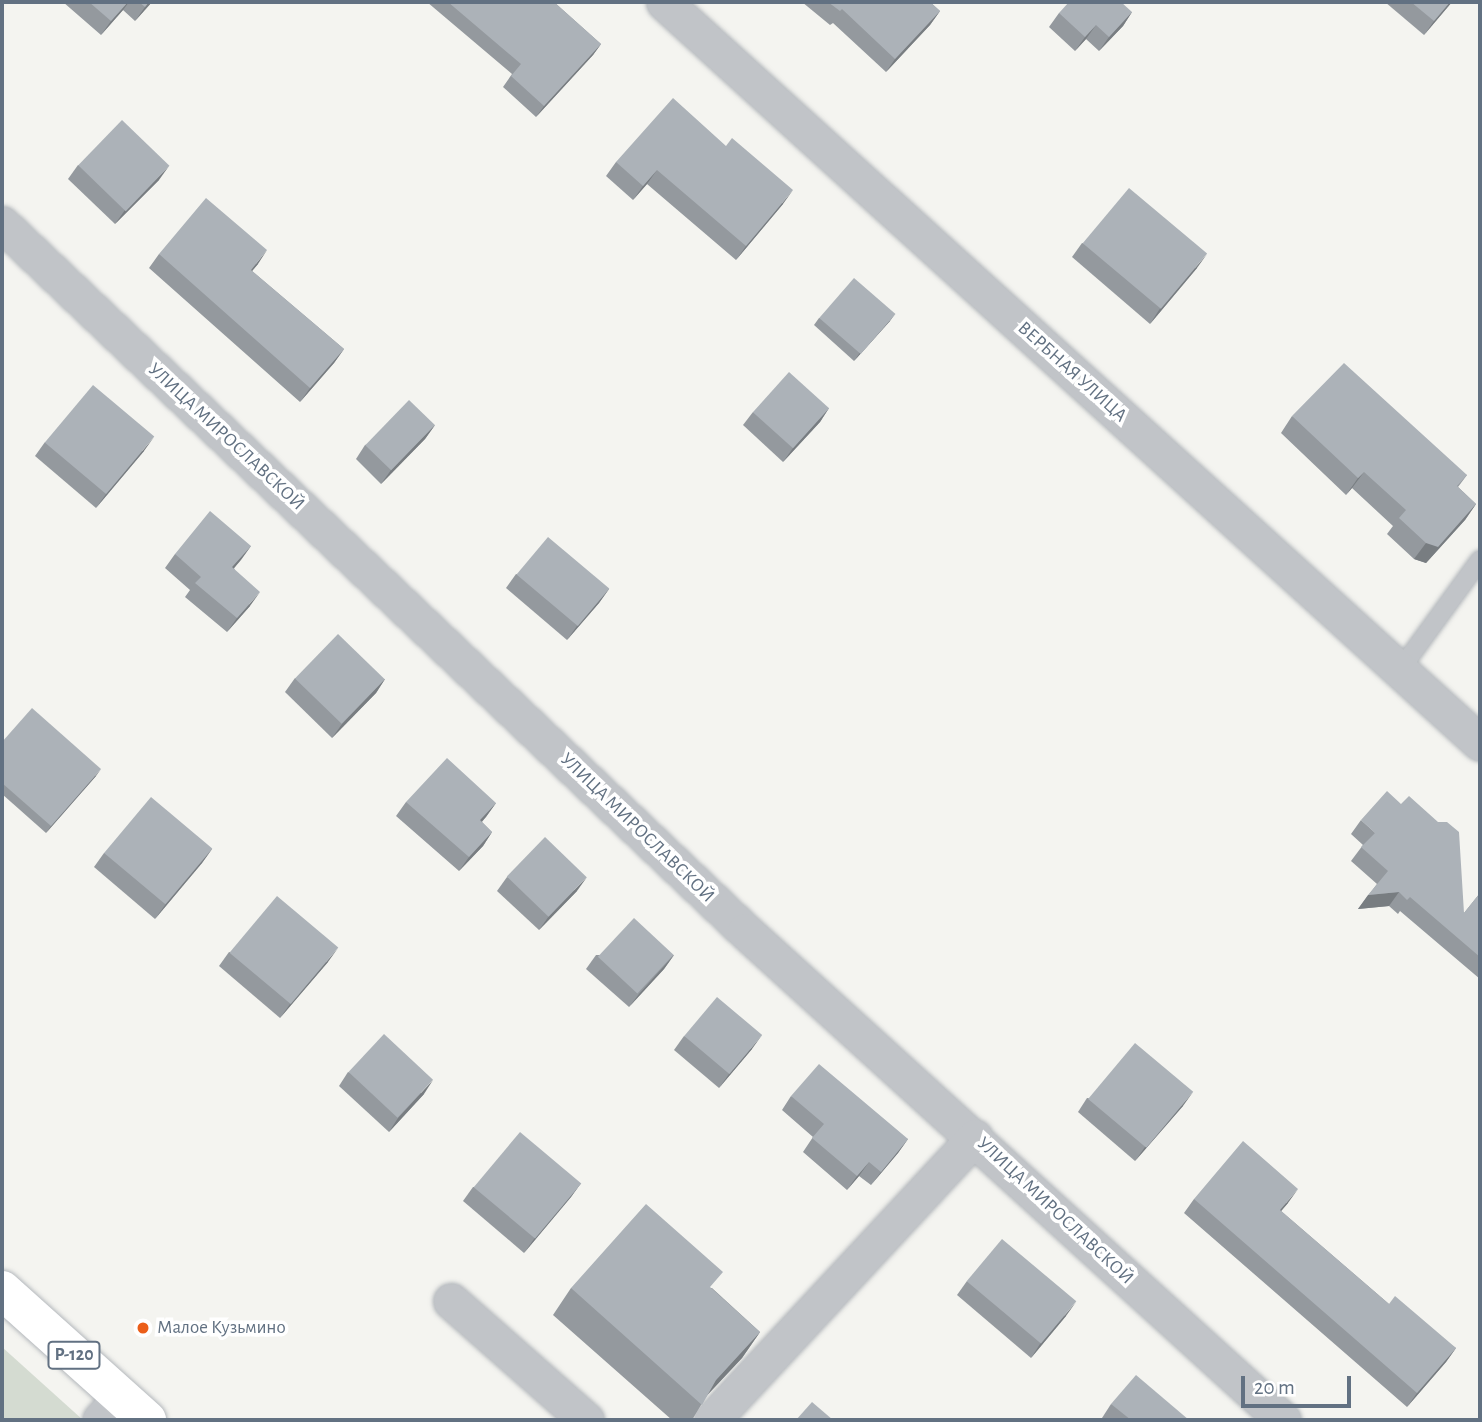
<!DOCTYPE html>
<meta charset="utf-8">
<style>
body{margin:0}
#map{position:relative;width:1482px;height:1422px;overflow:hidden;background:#f4f4f0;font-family:"Alegreya Sans",sans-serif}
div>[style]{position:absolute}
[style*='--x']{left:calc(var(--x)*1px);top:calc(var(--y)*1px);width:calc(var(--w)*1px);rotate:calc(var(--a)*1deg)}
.green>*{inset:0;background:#d4dbd1}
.roads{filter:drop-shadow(0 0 2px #b4b8bc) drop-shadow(0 0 2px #b4b8bc)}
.service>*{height:18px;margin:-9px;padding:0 9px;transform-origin:9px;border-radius:9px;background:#c1c4c8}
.minor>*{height:35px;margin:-17.5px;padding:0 17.5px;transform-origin:17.5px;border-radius:17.5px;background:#c1c4c8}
.primary>*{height:38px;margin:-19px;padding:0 19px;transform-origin:19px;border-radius:19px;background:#fff}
.wall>*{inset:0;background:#94999e}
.shaded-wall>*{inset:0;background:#787d81}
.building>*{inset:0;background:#acb2b8;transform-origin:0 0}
.dots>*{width:19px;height:19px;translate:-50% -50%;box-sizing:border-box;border:4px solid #fff;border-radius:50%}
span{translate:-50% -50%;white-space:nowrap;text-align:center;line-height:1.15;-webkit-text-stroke:7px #fff;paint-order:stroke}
.shield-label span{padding:2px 5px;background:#fff;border:2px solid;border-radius:5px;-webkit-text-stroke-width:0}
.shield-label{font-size:18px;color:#627182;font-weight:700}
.street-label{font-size:19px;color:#627182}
.poi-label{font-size:19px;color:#627182}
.left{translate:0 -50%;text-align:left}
.frame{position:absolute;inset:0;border:4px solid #627182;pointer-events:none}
.scale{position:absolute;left:1241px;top:1376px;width:110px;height:32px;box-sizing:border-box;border:4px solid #627182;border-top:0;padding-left:9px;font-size:21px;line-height:24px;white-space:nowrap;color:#627182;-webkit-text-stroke:5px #fff;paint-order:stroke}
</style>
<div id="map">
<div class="green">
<i style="clip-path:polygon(2px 1347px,83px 1420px,2px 1420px)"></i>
</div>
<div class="roads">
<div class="service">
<i style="--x:1400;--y:670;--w:136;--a:-54"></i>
</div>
<div class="minor">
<i style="--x:664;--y:2;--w:1102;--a:42.24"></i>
<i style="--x:2;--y:224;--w:1026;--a:43.58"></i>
<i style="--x:745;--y:931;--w:727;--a:42.27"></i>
<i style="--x:451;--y:1301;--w:180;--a:41.4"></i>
<i style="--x:100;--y:1420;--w:31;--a:-48"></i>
<i style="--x:712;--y:1420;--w:386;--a:-47.1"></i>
</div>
<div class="primary">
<i style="--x:2;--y:1290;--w:195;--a:41.9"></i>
</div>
</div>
<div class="wall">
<i style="clip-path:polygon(63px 2px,152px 2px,135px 21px,123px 10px,101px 35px)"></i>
<i style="clip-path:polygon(427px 2px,554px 2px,601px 44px,593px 55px,536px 117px,503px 87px,512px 74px)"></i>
<i style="clip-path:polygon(802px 2px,930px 2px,940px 11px,930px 25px,886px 72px,833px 23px,830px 25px)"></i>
<i style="clip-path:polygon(1385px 2px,1452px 2px,1424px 35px)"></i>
<i style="clip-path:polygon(1132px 12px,1123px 26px,1099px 51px,1086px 39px,1075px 51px,1049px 27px,1059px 13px)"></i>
<i style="clip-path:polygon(726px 146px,783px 204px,736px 260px,647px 184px,633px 200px,606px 176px,616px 162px)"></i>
<i style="clip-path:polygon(78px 165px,159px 180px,115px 224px,68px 179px)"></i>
<i style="clip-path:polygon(1082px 243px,1197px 268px,1150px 324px,1072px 257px)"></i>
<i style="clip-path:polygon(159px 254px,258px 264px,252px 271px,344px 349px,334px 363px,300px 402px,149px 268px)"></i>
<i style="clip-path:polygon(819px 318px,890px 321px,854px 361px,814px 325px)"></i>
<i style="clip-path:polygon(829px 408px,820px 422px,783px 462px,743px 425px,753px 412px)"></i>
<i style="clip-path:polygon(1292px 416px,1467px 475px,1458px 487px,1476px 504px,1465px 520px,1426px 563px,1414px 559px,1387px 534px,1393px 526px,1352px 488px,1346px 495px,1281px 433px)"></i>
<i style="clip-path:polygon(435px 425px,425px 439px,381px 484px,356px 459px,365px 445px)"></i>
<i style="clip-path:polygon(45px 442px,144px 451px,96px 508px,35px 456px)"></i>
<i style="clip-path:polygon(251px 546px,234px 568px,250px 606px,227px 632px,185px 597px,190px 590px,165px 568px,175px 554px)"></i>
<i style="clip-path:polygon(516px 574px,609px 589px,599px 603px,567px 640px,506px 588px)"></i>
<i style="clip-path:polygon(295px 678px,385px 679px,376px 693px,332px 738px,285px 692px)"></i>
<i style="clip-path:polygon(2px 742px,96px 776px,46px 833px,2px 794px)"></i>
<i style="clip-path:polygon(406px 802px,496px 803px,482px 822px,492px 832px,483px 846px,459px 871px,396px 816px)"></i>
<i style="clip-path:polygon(1361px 820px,1464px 913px,1480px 893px,1480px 979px,1400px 911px,1398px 914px,1389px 906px,1358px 909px,1377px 884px,1351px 861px,1363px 845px,1351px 834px)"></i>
<i style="clip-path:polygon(212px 849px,202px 863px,155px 919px,94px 867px,104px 853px)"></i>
<i style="clip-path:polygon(507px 877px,577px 891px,539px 930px,497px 891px)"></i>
<i style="clip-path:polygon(229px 952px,328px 962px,280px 1018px,219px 966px)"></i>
<i style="clip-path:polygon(596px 955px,674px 955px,664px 969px,629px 1007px,586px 969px)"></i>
<i style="clip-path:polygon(684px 1036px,752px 1049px,719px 1088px,674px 1050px)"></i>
<i style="clip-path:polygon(348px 1072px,424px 1094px,389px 1132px,339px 1086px)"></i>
<i style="clip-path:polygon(791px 1096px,908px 1139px,898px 1153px,871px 1185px,859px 1176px,847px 1190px,803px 1152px,813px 1137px,782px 1110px)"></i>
<i style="clip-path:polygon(1087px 1098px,1183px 1106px,1135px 1161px,1078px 1112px)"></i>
<i style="clip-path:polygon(581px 1183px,571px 1197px,524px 1253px,463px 1201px,473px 1187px)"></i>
<i style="clip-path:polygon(1194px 1199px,1288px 1203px,1281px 1211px,1389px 1304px,1456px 1348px,1446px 1362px,1407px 1407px,1184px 1213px)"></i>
<i style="clip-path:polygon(967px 1281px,1066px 1316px,1031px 1358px,957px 1295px)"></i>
<i style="clip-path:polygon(571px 1288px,712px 1288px,760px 1332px,742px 1358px,707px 1395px,692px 1420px,672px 1420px,553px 1315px)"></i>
<i style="clip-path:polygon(1111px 1404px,1189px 1420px,1105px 1420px,1102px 1418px)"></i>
</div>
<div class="shaded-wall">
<i style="clip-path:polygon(128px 2px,129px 2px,123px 10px,101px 35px,111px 21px)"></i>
<i style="clip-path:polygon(149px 2px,152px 2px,135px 21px,145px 7px)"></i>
<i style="clip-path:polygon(1450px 2px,1452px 2px,1424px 35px,1434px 21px)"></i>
<i style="clip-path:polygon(940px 11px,930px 25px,886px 72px,895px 59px)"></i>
<i style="clip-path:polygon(1132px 12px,1123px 26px,1099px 51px,1109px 37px)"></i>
<i style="clip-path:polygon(1096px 25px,1086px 39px,1075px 51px,1085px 37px)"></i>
<i style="clip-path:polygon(601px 44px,593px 55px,536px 117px,544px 106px)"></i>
<i style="clip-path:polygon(169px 166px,159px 180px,115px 224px,125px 210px)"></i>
<i style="clip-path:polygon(657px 170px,647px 184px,633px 200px,643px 186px)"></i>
<i style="clip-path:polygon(793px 190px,783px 204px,736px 260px,746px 246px)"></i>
<i style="clip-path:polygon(267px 250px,258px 264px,241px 284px,251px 270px)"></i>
<i style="clip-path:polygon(1207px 254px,1197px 268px,1150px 324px,1159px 310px)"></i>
<i style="clip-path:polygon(895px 314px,890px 321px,854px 361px,859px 354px)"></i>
<i style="clip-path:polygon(344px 349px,334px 363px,300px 402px,310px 388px)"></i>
<i style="clip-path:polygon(829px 408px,820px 422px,783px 462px,793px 448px)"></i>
<i style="clip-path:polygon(435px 425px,425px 439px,381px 484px,391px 470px)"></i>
<i style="clip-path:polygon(154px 437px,144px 451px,96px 508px,106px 494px)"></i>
<i style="clip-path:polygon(1364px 472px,1352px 488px,1346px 495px,1358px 478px)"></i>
<i style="clip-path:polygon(1476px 504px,1465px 520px,1426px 563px,1414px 559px,1426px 543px)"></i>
<i style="clip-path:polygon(251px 546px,241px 560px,223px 581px,232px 567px)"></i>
<i style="clip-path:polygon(609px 589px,599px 603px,567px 640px,577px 626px)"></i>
<i style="clip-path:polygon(260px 592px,250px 606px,227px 632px,237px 618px)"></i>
<i style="clip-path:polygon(385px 679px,376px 693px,332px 738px,342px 724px)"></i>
<i style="clip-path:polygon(101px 769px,96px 776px,46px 833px,51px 826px)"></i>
<i style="clip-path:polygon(496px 803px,486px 817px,470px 834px,480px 820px)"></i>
<i style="clip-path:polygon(492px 832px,483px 846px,459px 871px,469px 857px)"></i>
<i style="clip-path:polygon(212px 849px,202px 863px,155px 919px,165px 905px)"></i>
<i style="clip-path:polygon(587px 877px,577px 891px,539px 930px,549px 916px)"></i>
<i style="clip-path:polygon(1399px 892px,1389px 906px,1358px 909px,1368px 895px)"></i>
<i style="clip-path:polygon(338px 948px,328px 962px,280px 1018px,290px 1004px)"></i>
<i style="clip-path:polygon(674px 955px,664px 969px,629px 1007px,639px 994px)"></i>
<i style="clip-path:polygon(762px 1035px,752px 1049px,719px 1088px,729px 1074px)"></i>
<i style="clip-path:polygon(433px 1080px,424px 1094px,389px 1132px,398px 1118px)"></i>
<i style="clip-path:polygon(1193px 1092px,1183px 1106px,1135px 1161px,1145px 1147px)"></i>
<i style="clip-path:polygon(908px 1139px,898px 1153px,871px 1185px,881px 1172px)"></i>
<i style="clip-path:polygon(869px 1162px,859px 1176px,847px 1190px,857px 1176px)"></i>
<i style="clip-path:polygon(581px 1183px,571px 1197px,524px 1253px,534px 1239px)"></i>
<i style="clip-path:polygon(1298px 1189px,1288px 1203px,1270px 1224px,1280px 1210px)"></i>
<i style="clip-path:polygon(1076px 1302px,1066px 1316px,1031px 1358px,1040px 1344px)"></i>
<i style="clip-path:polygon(760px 1332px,742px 1358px,700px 1403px,716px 1380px)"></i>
<i style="clip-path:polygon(1456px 1348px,1446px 1362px,1407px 1407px,1417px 1393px)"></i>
</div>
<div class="building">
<i style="clip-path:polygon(89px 2px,128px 2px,111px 21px)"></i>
<i style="clip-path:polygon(139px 2px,149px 2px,145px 7px)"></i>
<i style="clip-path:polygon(448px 2px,554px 2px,601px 44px,544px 106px,511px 76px,521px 64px)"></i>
<i style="clip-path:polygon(828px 2px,930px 2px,940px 11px,895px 59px,842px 9px,840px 11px)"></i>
<i style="clip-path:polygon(1069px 2px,1121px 2px,1132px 12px,1109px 37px,1096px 25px,1085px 37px,1059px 13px)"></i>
<i style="clip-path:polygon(1411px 2px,1450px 2px,1434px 21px)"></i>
<i style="clip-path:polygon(673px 98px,726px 146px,732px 138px,793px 190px,746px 246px,657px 170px,643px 186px,616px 162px)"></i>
<i style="left:122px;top:120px;width:66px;height:63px;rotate:44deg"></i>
<i style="left:1129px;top:188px;width:102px;height:72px;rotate:40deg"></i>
<i style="clip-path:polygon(206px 198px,267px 250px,251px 270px,344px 349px,310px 388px,159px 254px)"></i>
<i style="left:854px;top:278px;width:55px;height:53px;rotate:41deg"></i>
<i style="clip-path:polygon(1344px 363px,1467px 475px,1457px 486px,1476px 504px,1438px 547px,1426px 543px,1399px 518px,1406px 510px,1364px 472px,1358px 478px,1292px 416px)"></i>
<i style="left:789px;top:372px;width:54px;height:54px;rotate:42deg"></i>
<i style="left:93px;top:385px;width:80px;height:75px;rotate:40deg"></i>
<i style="left:409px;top:400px;width:36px;height:63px;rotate:44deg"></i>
<i style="clip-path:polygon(210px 511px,251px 546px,232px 567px,260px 592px,237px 618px,195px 583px,201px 577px,175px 554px)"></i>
<i style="left:548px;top:537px;width:80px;height:49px;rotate:40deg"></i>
<i style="left:338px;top:634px;width:65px;height:62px;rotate:44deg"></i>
<i style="clip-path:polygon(32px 708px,101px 769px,51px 826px,2px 783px,2px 742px)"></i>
<i style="clip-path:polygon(447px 758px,496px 803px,480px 820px,492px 832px,469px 857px,406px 802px)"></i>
<i style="clip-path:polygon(1387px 791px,1401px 804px,1409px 796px,1438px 822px,1447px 822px,1459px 832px,1464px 913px,1480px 893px,1480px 957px,1410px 897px,1407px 900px,1399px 892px,1368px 895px,1388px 871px,1361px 847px,1375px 833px,1361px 820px)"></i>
<i style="left:151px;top:797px;width:80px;height:73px;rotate:40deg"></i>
<i style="left:545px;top:837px;width:58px;height:55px;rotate:44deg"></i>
<i style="left:277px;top:896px;width:80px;height:74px;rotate:40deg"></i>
<i style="left:634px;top:918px;width:54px;height:53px;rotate:43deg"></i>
<i style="left:717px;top:997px;width:59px;height:51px;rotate:40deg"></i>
<i style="left:384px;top:1034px;width:67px;height:52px;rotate:43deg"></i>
<i style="left:1135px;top:1043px;width:76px;height:73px;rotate:40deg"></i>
<i style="clip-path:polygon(819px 1064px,908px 1139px,881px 1172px,869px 1162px,857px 1176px,812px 1138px,824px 1124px,791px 1096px)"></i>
<i style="left:520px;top:1132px;width:80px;height:72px;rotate:40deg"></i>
<i style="clip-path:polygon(1243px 1141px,1298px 1189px,1280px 1210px,1389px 1304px,1395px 1296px,1456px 1348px,1417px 1393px,1194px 1199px)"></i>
<i style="clip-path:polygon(646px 1204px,723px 1272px,710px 1287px,760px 1332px,716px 1380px,702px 1405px,571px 1288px)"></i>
<i style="left:1002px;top:1239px;width:97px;height:55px;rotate:40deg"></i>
<i style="clip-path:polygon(1136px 1375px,1189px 1420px,1131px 1420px,1111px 1404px)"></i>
<i style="clip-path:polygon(812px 1402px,833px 1420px,796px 1420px)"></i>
</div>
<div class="dots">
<i style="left:143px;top:1328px;background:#eb5e19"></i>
</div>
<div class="shield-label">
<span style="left:74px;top:1355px">Р-120</span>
</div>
<div class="street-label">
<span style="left:1072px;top:372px;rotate:42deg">ВЕРБНАЯ УЛИЦА</span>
<span style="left:226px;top:437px;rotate:43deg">УЛИЦА МИРОСЛАВСКОЙ</span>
<span style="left:637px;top:828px;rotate:44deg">УЛИЦА МИРОСЛАВСКОЙ</span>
<span style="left:1055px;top:1211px;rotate:43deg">УЛИЦА МИРОСЛАВСКОЙ</span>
</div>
<div class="poi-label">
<span class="left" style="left:157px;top:1328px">Малое Кузьмино</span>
</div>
<div class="frame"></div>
<div class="scale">20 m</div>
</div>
